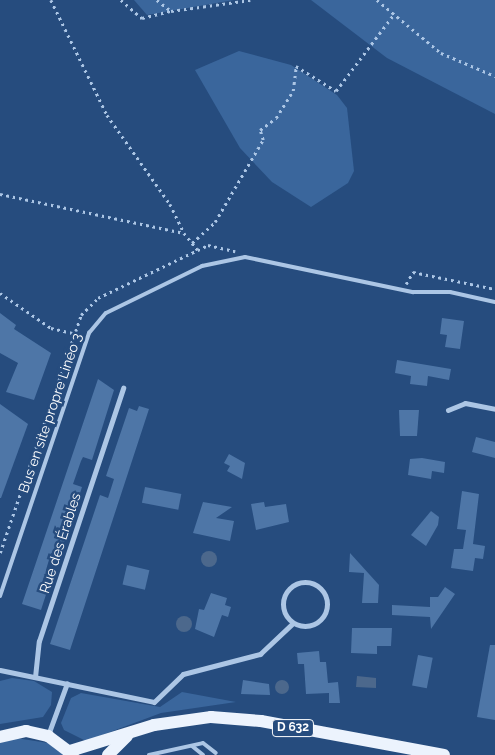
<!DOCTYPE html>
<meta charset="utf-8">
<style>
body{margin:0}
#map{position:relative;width:495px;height:755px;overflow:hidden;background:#264c7e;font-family:Raleway,sans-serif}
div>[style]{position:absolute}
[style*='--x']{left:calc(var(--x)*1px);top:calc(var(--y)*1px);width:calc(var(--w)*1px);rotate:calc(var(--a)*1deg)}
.green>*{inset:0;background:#3a669c}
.water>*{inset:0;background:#4c688c}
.round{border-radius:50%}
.building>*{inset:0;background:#4e76a7;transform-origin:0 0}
.path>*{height:2.5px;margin-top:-1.25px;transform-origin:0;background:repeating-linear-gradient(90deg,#acc6e5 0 2.5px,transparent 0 6.5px)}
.service>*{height:4px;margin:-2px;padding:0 2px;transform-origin:2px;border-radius:2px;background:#acc6e5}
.minor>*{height:5px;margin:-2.5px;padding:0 2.5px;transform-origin:2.5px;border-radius:2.5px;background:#acc6e5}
.minor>.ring{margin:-2.5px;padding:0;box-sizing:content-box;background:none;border:5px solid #acc6e5;border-radius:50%}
.primary>*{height:12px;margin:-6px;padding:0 6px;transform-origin:6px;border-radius:6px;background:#ecf3fd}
span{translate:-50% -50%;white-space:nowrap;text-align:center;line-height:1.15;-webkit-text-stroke:5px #264c7e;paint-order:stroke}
.shield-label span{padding:1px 4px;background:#264c7e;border:1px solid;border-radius:4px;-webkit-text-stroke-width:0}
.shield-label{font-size:12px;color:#fff;font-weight:700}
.street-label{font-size:14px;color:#fff}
</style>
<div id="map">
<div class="green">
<i style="clip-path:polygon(134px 0,234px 0,147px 15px)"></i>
<i style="clip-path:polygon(311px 0,495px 0,495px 114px,387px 58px)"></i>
<i style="clip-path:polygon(239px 51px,291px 65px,337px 95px,347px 108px,354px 171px,348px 183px,311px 207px,272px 182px,240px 148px,195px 70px)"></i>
<i style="clip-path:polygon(12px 678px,34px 681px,52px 692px,51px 705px,43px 717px,0 724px,0 681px)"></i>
<i style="clip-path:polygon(182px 692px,236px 702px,161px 713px,86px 741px,64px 730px,61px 723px,71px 698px,81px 693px,160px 707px)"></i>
<i style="clip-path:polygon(16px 738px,48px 743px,64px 755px,0 755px,0 743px)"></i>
</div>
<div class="water">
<i class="round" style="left:201px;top:551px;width:16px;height:16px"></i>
<i class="round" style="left:176px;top:616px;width:16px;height:16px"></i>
<i style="clip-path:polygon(357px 676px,376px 678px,376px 688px,356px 687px)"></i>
<i class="round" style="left:275px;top:680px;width:14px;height:14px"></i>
</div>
<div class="building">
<i style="clip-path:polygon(0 313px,16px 325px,14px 329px,51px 353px,34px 400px,6px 392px,18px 363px,0 353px)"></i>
<i style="clip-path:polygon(442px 318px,464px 321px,460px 349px,445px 347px,447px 335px,440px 334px)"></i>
<i style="clip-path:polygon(397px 360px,451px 369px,449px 380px,428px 376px,427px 386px,410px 384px,411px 376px,395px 373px)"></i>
<i style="clip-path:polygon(98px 379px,114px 390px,92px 460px,83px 457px,81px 461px,73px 484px,82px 487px,60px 555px,51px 553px,46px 570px,53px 573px,41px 610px,22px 604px)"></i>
<i style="clip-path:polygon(0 404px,28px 424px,1px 498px,0 498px)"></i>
<i style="clip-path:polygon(139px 406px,149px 409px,70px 650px,50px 644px,100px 495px,108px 498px,114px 479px,106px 476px,129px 408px,137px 411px)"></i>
<i style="clip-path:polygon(399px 410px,419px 410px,417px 436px,400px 436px)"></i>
<i style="clip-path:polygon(476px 437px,495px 442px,495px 458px,472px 452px)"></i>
<i style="clip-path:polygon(229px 454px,245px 463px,242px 479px,227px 471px,230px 466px,224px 463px)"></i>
<i style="clip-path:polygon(422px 458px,445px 462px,444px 473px,432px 471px,431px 479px,408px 475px,410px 459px)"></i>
<i style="left:145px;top:487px;width:37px;height:16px;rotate:11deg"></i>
<i style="clip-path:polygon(462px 491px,479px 494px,473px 544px,485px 546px,483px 559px,475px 558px,473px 571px,451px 568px,454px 549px,463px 549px,466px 530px,457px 529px)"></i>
<i style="clip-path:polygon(203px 502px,232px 507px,216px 518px,234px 521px,230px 541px,193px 533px)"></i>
<i style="clip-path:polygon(264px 502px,265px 507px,286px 504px,289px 522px,256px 530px,251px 504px)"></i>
<i style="clip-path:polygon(431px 511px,439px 517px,438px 525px,426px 546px,411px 535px)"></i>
<i style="clip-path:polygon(350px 553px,379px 585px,378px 603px,362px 603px,364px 573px,349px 572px)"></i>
<i style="left:127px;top:565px;width:23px;height:20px;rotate:13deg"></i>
<i style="clip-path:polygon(445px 587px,455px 594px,431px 629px,430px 617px,392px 615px,392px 605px,430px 607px,430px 597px,438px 597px)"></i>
<i style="clip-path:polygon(211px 593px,227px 598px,225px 605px,231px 607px,228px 617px,222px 615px,214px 637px,195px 629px,199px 609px,204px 610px)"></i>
<i style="clip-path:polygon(352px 628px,392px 628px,391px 646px,377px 646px,377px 654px,351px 653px)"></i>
<i style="clip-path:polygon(490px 645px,495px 645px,495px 720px,477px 717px)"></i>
<i style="clip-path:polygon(319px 651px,320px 662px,326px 662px,328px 683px,338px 682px,340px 703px,329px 703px,329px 693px,306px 694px,304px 664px,298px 664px,297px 653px)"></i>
<i style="left:418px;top:655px;width:15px;height:31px;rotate:11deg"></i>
<i style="clip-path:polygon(243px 680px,269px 684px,270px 695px,241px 694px)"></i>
</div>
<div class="path">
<i style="--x:51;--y:0;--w:128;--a:64"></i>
<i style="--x:107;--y:115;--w:109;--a:54.7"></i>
<i style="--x:170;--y:204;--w:32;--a:64"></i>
<i style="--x:121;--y:0;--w:28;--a:41"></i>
<i style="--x:142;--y:18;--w:30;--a:-14"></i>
<i style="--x:157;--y:0;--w:18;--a:38"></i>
<i style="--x:171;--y:11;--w:80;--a:-7.9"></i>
<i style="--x:377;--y:0;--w:83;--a:39.6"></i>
<i style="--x:441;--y:53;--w:59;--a:23.1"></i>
<i style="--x:0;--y:194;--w:188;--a:12"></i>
<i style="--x:184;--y:233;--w:22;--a:51"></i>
<i style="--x:192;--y:243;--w:31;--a:-42"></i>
<i style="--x:215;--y:222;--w:95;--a:-59.7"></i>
<i style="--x:263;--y:140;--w:10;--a:-107"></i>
<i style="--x:260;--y:130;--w:20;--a:-37"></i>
<i style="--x:276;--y:118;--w:32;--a:-58"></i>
<i style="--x:293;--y:91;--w:25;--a:-83"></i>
<i style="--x:296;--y:66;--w:47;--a:32"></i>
<i style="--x:336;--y:91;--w:96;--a:-53"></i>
<i style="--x:406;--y:284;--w:14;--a:-60"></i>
<i style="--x:413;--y:272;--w:84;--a:11.7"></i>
<i style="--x:0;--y:293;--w:62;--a:34.5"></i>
<i style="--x:51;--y:328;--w:22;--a:13"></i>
<i style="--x:0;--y:553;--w:251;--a:-71.2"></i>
<i style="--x:81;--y:315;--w:24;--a:-45"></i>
<i style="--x:98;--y:298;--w:122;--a:-25.7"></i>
<i style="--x:208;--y:245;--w:28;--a:13"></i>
</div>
<div class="service">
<i style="--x:0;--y:596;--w:278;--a:-71.3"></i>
<i style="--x:89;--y:333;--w:26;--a:-50"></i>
<i style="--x:106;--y:313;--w:107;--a:-26.1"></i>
<i style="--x:202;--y:266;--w:44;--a:-11.8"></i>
<i style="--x:245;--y:257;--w:172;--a:11.8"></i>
<i style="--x:413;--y:292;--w:37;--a:0"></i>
<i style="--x:450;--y:292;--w:46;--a:12.5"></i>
<i style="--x:192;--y:746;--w:14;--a:39"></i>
<i style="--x:149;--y:755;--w:55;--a:-12.5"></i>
<i style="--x:203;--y:743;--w:16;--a:38"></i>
</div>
<div class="minor">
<i style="--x:448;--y:410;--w:18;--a:-22"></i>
<i style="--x:465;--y:403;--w:31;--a:11"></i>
<i class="ring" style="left:283px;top:582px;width:39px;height:39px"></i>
<i style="--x:0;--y:670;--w:157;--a:11.7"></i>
<i style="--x:154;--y:702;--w:40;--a:-44"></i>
<i style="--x:183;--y:674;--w:80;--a:-14.6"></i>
<i style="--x:260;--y:654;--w:45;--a:-43.2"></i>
<i style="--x:35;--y:677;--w:36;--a:-84"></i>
<i style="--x:39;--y:641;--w:267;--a:-71.6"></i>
<i style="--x:48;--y:735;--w:55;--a:-69.9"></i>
</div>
<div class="primary">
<i style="--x:0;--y:737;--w:27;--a:-13"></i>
<i style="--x:26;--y:731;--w:23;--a:13"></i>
<i style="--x:48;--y:736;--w:31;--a:37"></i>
<i style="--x:70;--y:751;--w:88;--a:-17.2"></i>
<i style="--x:154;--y:725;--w:58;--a:-8"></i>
<i style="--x:211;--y:717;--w:50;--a:4.6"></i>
<i style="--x:261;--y:721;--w:186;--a:10.5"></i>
<i style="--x:108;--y:755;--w:27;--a:-45"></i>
</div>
<div class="shield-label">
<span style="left:293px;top:728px">D 632</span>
</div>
<div class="street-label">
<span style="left:50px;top:413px;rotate:-71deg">Bus en site propre Linéo 3</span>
<span style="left:60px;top:543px;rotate:-72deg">Rue des Érables</span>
</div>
</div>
